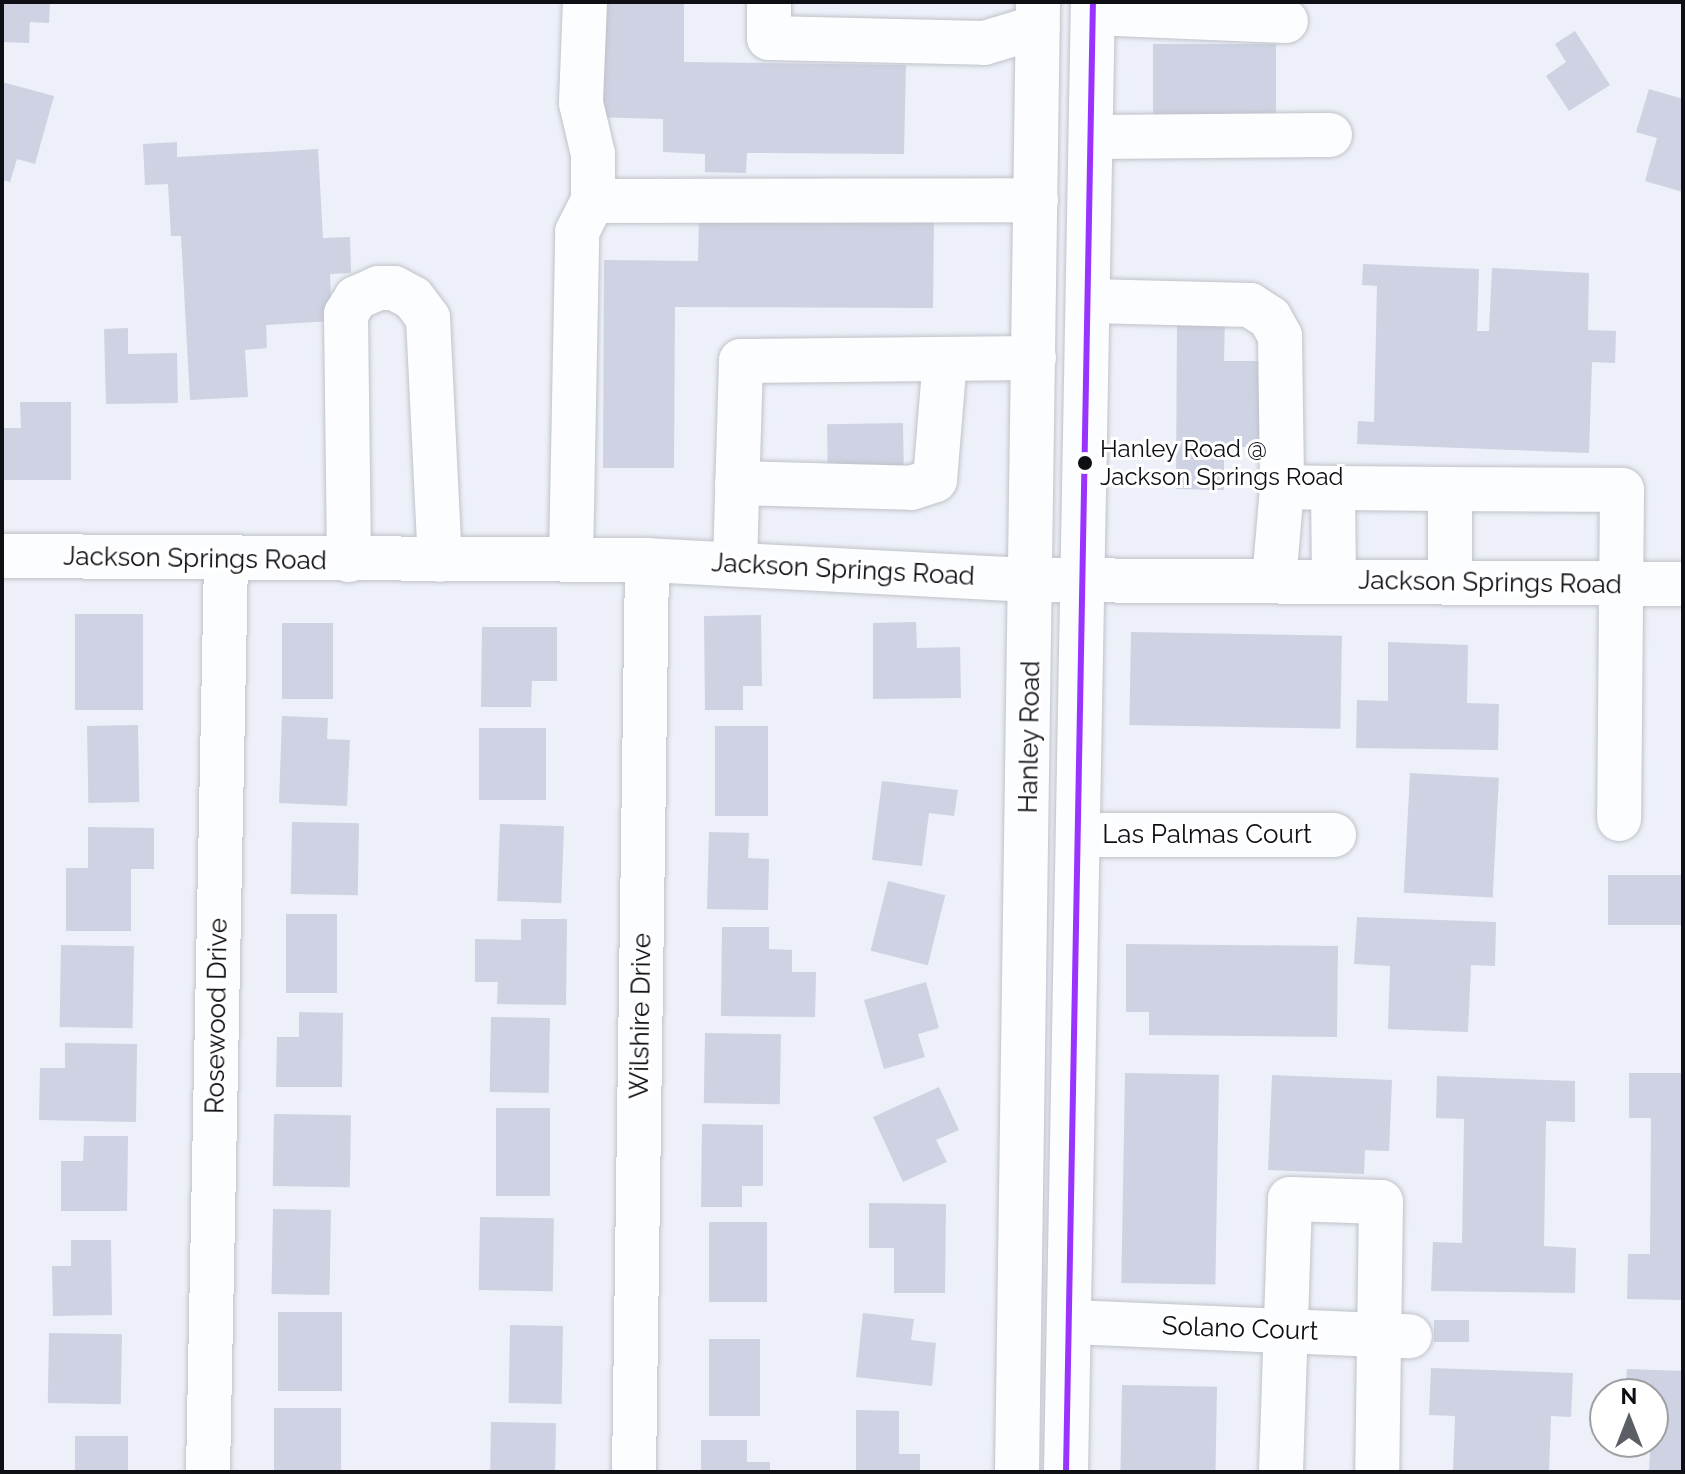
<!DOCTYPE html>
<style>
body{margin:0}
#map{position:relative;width:1685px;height:1474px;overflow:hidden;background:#edf0f8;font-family:Raleway,sans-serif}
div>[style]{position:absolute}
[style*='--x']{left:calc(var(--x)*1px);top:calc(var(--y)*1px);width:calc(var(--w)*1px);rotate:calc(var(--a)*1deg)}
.building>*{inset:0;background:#ced2e2;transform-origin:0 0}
.roads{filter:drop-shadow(0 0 2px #bfc2c9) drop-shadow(0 0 2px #bfc2c9)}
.minor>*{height:44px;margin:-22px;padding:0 22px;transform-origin:22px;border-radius:22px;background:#fcfdfe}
.major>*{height:44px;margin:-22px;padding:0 22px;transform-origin:22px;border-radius:22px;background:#fcfdfe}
.bus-1>*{height:6px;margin:-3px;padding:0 3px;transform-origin:3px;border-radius:3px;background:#93f}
.dots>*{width:22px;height:22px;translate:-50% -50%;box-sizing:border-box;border:4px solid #fff;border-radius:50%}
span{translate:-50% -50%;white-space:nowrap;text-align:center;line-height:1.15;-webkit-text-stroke:6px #fff;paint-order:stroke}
.bus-label{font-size:24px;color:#0d0f15}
.left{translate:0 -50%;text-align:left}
.street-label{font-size:26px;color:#0d0f15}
.frame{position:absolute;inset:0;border:4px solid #0d0f15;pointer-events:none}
.north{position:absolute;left:1589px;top:1378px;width:80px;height:80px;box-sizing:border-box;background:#fff;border:2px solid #9e9fa1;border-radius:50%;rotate:0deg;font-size:22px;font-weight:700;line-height:32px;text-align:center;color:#0d0f15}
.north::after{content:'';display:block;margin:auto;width:28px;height:36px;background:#5b5e64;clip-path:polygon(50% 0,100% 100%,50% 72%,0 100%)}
</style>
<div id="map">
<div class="building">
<i style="clip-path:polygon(2px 2px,50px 2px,49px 23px,30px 22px,29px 43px,2px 42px)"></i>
<i style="clip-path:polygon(592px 2px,684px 2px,684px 62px,906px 65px,904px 154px,747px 153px,746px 173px,705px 172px,705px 154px,663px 152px,663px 119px,591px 117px)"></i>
<i style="clip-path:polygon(1575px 31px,1610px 85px,1569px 111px,1546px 76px,1566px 62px,1555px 44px)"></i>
<i style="left:1153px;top:44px;width:123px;height:73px"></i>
<i style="clip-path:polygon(2px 82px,54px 96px,35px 164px,17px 159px,10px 182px,2px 180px)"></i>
<i style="clip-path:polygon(1649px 89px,1683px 99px,1683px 192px,1645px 181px,1657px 138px,1636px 132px)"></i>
<i style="clip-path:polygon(177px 142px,177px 157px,318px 149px,323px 238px,350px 237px,351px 273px,330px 274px,332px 321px,266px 325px,267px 348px,245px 350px,248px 397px,190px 400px,181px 236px,171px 236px,168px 184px,145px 185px,143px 144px)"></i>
<i style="clip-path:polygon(699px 215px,934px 216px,933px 308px,675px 307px,674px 468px,603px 468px,604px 260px,698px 261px)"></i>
<i style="clip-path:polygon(1363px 264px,1479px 269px,1477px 331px,1489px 331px,1492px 268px,1589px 273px,1588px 330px,1616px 331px,1615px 363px,1592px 362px,1589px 453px,1357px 444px,1358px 421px,1374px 422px,1377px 286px,1362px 285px)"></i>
<i style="clip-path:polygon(1177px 318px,1225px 318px,1224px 361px,1272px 361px,1272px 447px,1224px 447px,1224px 490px,1176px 489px)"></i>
<i style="clip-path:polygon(128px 328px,128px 354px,177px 353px,178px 403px,106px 404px,104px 329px)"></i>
<i style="clip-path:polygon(20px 402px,71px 402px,71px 480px,2px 480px,2px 428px,21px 428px)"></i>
<i style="left:903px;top:423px;width:50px;height:76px;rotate:89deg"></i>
<i style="left:75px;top:614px;width:68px;height:96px"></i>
<i style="clip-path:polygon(761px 615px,762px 686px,743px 686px,743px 710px,705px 710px,704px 616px)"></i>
<i style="clip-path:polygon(916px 622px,917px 648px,960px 647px,961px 698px,873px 699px,873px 623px)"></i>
<i style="left:282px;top:623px;width:51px;height:76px"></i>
<i style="clip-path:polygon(482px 627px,557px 627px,557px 681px,532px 681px,531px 707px,481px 707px)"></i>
<i style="left:1131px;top:632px;width:211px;height:93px;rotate:1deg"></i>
<i style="clip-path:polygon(1388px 642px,1468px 645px,1467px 703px,1499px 704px,1498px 750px,1356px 748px,1357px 700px,1388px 701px)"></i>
<i style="clip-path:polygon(282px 716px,328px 718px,327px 739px,350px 740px,347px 806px,279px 803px)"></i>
<i style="left:138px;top:725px;width:77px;height:51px;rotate:89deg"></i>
<i style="left:715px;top:726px;width:53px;height:90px"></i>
<i style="left:479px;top:728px;width:67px;height:72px"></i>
<i style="left:1410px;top:773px;width:89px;height:120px;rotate:3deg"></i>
<i style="clip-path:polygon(882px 781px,958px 790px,954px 816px,929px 813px,922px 866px,872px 860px)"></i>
<i style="left:292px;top:822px;width:67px;height:72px;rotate:1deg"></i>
<i style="left:500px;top:824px;width:64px;height:77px;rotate:2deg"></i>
<i style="clip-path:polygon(88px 827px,154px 828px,154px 869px,131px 869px,131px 931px,66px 931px,66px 868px,88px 868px)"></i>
<i style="clip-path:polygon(709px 832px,749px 833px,748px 858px,769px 859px,768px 910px,707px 909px)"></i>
<i style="left:1608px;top:875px;width:75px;height:50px"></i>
<i style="left:888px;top:881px;width:59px;height:72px;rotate:14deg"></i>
<i style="left:286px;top:914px;width:51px;height:79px"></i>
<i style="clip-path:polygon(1357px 917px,1496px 922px,1495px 966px,1471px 965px,1468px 1032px,1388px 1029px,1390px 966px,1354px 964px)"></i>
<i style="clip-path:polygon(521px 919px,567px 919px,566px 1005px,497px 1004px,498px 982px,475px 982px,475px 939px,521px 940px)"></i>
<i style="clip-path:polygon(722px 927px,769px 927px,769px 949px,792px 950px,792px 972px,816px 972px,815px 1017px,721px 1016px)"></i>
<i style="clip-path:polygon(1126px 944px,1338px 946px,1337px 1037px,1149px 1035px,1149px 1012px,1126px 1012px)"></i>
<i style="left:61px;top:945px;width:73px;height:82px;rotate:1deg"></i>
<i style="clip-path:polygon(926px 982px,939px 1028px,918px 1034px,925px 1057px,884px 1069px,864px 1000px)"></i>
<i style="clip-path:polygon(299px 1012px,343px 1013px,342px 1087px,276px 1087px,277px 1037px,299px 1037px)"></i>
<i style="left:491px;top:1017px;width:59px;height:75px;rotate:1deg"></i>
<i style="left:705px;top:1033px;width:76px;height:70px;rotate:1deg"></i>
<i style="clip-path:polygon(65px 1043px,137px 1044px,136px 1122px,39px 1120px,40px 1068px,65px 1068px)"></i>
<i style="left:1125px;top:1073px;width:94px;height:210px;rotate:1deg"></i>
<i style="clip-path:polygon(1629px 1073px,1683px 1073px,1683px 1300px,1627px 1299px,1628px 1254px,1650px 1254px,1651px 1118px,1629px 1118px)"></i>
<i style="clip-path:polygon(1272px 1075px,1392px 1080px,1389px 1151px,1365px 1150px,1364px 1174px,1268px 1170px)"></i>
<i style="clip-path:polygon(1437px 1076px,1575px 1081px,1575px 1122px,1546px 1121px,1544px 1246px,1576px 1248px,1575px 1293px,1431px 1291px,1433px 1242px,1462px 1243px,1464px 1119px,1436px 1118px)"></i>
<i style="clip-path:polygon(939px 1087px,959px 1130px,936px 1140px,947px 1162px,903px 1182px,873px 1117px)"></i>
<i style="left:496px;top:1108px;width:54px;height:88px"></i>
<i style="left:274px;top:1114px;width:77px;height:72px;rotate:1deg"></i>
<i style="clip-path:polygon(702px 1124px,763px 1125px,763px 1186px,742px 1186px,742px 1207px,701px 1207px)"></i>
<i style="clip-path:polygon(84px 1136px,128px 1136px,127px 1211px,61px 1211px,61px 1161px,83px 1161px)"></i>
<i style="clip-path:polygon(869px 1203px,946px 1204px,945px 1293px,894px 1293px,894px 1248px,869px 1248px)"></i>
<i style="left:273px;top:1209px;width:58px;height:85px;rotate:1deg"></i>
<i style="left:480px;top:1217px;width:74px;height:73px;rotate:1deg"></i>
<i style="left:709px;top:1222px;width:58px;height:80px"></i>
<i style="clip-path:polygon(71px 1240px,111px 1240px,112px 1315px,53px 1316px,52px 1266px,71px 1266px)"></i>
<i style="left:278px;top:1312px;width:64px;height:79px"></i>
<i style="clip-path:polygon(863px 1313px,914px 1319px,911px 1340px,936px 1343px,932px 1386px,856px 1377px)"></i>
<i style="left:1434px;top:1320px;width:35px;height:22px"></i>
<i style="left:510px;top:1325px;width:53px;height:78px;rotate:1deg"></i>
<i style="left:49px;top:1333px;width:73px;height:70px;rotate:1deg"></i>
<i style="left:709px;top:1339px;width:51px;height:77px"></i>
<i style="clip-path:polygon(1431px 1368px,1573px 1373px,1571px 1417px,1551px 1416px,1549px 1472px,1453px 1472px,1455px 1416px,1429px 1415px)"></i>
<i style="clip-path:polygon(1627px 1369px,1683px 1371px,1683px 1472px,1649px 1472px,1653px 1394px,1625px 1394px)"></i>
<i style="left:1122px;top:1385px;width:95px;height:87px;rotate:1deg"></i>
<i style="left:274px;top:1408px;width:67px;height:64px"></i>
<i style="clip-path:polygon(856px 1410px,899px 1411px,899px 1454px,920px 1454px,920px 1472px,856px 1472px)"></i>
<i style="left:491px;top:1422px;width:65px;height:50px;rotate:1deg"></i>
<i style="left:75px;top:1436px;width:53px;height:36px"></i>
<i style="clip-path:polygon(701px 1440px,747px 1440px,747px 1462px,770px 1462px,770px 1472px,701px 1472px)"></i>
</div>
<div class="roads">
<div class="minor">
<i style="--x:585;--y:2;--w:101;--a:92.3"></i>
<i style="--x:581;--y:103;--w:52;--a:76.8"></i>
<i style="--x:593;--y:154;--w:47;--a:90"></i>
<i style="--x:769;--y:2;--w:36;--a:90"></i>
<i style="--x:769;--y:38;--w:215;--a:1.3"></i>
<i style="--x:984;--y:43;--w:56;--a:-16.5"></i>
<i style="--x:1093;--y:13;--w:193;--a:2.4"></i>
<i style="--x:1091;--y:137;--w:239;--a:-0.5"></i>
<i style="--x:1089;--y:301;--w:161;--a:1.4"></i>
<i style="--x:1250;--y:305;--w:24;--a:33"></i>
<i style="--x:1270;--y:318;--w:21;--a:61"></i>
<i style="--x:1280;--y:336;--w:151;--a:89.2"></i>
<i style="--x:737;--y:483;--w:174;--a:1.6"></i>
<i style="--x:911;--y:488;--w:25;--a:-18"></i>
<i style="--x:935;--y:480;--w:121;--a:-85.3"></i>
<i style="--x:1333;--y:488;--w:117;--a:0.5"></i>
<i style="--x:2;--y:556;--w:645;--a:0.36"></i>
<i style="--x:647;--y:560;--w:386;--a:3"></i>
<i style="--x:1032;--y:580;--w:651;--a:0.35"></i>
<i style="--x:571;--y:559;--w:327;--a:-88.9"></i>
<i style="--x:577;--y:232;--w:35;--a:-63"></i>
<i style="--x:593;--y:201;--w:443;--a:-0.1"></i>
<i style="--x:349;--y:560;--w:246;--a:-90.7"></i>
<i style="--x:346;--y:314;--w:19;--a:-58"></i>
<i style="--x:356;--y:298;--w:24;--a:-24"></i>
<i style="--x:378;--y:288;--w:16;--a:0"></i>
<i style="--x:394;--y:288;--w:21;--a:28"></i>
<i style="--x:413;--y:298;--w:25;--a:53"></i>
<i style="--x:428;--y:318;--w:242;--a:87.2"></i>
<i style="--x:735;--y:563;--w:202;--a:-88.3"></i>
<i style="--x:741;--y:361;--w:293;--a:-0.6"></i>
<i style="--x:1274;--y:581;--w:94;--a:-85.1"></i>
<i style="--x:1282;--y:487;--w:51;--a:1.1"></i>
<i style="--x:1333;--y:488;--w:94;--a:89.4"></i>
<i style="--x:1450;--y:583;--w:94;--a:-90"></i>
<i style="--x:1450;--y:489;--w:172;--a:0.3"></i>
<i style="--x:1622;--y:490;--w:329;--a:90.5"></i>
<i style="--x:1079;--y:835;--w:255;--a:0"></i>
<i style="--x:1069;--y:1322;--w:341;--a:2.4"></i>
<i style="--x:208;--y:1472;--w:912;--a:-88.87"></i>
<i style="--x:634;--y:1472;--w:912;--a:-89.18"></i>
<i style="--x:1281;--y:1472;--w:273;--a:-88.1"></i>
<i style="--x:1290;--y:1199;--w:91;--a:1.9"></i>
<i style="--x:1381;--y:1202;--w:270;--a:90.8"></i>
</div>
<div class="major">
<i style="--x:1017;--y:1472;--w:1470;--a:-89.18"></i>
<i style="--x:1066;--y:1472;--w:1470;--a:-88.95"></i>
</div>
</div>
<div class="bus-1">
<i style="--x:1066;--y:1472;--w:1470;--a:-88.95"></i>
</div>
<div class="dots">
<i style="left:1085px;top:463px;background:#0d0f15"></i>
</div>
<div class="bus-label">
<span class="left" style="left:1100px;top:463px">Hanley Road @<br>Jackson Springs Road</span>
</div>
<div class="street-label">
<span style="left:195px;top:559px;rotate:1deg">Jackson Springs Road</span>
<span style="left:843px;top:570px;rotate:3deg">Jackson Springs Road</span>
<span style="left:1490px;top:583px;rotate:1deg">Jackson Springs Road</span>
<span style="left:1030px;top:737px;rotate:-89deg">Hanley Road</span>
<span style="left:1207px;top:835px">Las Palmas Court</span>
<span style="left:217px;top:1016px;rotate:-89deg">Rosewood Drive</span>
<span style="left:641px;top:1016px;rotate:-89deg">Wilshire Drive</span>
<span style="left:1240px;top:1329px;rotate:2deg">Solano Court</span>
</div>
<div class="frame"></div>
<div class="north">N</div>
</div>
